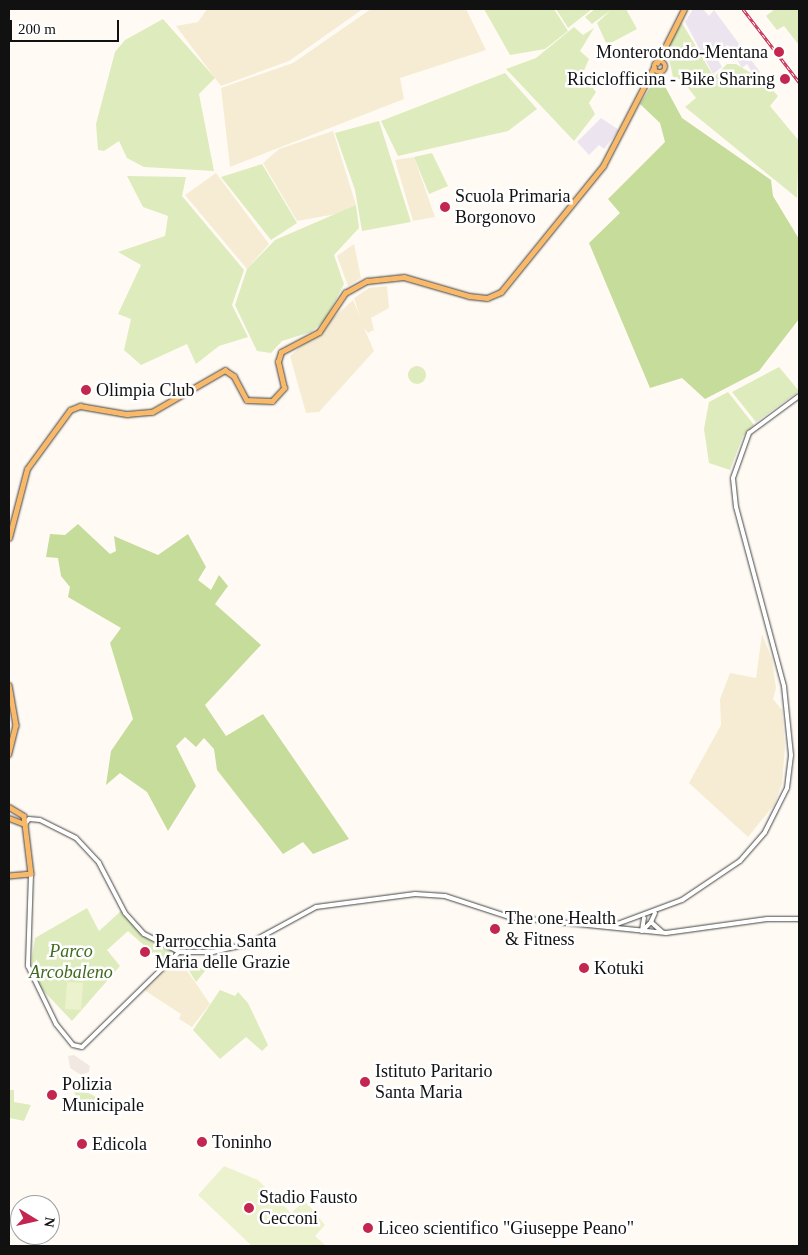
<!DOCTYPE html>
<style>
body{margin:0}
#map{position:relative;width:808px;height:1255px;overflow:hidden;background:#fffbf4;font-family:Georgia,serif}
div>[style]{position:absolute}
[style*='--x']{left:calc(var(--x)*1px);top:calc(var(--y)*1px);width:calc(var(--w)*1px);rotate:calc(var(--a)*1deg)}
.industrial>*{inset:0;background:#ece5ef}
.farmland>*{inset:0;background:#f6ecd3}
.green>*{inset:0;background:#deebbc}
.round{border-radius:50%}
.forest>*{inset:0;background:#c6dc9b}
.pitch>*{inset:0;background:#edf2ce;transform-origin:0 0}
.plaza>*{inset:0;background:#f1e9e1}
.roads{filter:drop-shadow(0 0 1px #444) drop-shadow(0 0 1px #444)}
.minor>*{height:4px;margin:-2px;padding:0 2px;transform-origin:2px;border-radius:2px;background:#fff}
.major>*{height:4.5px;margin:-2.25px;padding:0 2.25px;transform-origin:2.25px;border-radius:2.25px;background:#f9b96a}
.major>.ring{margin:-2.25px;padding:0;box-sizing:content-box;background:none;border:4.5px solid #f9b96a;border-radius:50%}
.rail>*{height:3px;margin-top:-1.5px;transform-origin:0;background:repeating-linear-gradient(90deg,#fff 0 4px,#c3264e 0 8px);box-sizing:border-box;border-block:1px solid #c3264e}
.dots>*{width:14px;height:14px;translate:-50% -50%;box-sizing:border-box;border:2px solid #fff;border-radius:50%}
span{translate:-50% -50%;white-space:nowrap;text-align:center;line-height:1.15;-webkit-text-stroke:5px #fff;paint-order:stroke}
.poi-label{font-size:18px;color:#111}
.right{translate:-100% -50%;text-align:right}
.left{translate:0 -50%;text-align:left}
.park-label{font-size:18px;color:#3e6a1f;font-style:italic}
.frame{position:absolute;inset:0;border:10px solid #111;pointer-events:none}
.north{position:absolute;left:10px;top:1195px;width:50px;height:50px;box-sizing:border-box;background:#fff;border:1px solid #a0a0a0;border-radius:50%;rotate:99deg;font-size:14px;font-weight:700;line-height:20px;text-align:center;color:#111}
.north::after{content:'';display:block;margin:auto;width:18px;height:22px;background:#c3264e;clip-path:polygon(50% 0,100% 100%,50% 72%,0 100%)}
.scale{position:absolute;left:10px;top:20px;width:109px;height:22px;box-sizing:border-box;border:2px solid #111;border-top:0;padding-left:6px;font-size:15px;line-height:18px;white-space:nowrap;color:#111;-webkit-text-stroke:4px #fff;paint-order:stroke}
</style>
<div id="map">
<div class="industrial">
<i style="clip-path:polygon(693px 9px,703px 9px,709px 16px,714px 10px,760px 72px,755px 77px,747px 64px,742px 68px,728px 45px,715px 55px,722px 67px,713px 74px,685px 22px)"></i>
<i style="clip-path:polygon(601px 118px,619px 130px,604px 149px,599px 145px,589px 155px,577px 142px)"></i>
</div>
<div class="farmland">
<i style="clip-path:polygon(207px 9px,363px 9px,289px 61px,221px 86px,176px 26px,198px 22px)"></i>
<i style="clip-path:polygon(371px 9px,466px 9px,486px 50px,400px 78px,404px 99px,230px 167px,221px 88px,293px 63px)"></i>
<i style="clip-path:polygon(333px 131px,356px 205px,336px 214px,297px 221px,263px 163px,279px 149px)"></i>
<i style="clip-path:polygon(414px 157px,435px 217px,413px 221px,395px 160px)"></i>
<i style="clip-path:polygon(216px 173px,269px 244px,247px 269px,185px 195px)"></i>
<i style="clip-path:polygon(354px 244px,361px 278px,348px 286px,337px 256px)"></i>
<i style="clip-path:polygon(387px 286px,389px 308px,371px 318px,374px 330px,368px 333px,364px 328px,374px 351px,319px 412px,306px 413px,290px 356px,353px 300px,360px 316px,354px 298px,369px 288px)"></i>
<i style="clip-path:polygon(762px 634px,772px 659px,776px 688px,773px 699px,782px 710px,785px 747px,782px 784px,774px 805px,748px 837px,689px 783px,721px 725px,720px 699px,730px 673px,756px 678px)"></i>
<i style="clip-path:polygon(177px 956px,210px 1004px,192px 1027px,179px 1019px,181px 1014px,141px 988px)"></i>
</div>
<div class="green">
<i style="clip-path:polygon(484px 9px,554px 9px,568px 31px,545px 49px,510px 55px)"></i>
<i style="clip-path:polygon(556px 9px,592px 9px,568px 28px)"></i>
<i style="clip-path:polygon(595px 9px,626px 9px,637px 29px,607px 45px,597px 23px,611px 10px,592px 24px,585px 17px)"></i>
<i style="clip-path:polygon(775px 9px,799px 9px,799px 45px,784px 26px,777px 30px,766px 16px)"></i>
<i style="clip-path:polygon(163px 19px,215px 78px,199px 94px,214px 171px,144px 167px,127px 158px,119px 141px,104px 151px,98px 150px,96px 124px,115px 52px,125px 40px)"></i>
<i style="clip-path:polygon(682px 23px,714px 77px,727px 64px,736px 64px,764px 81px,778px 96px,770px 106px,799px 141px,797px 198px,685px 107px,696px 98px,682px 80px,673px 77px,666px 45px)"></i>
<i style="clip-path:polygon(574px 27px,583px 35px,594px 28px,580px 51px,589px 59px,582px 75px,596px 92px,589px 103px,595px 114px,574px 141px,506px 69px,536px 58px)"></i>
<i style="clip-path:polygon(505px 73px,537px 109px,508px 131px,398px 156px,381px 121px)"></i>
<i style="clip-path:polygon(379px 121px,411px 222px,362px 231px,355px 190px,335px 133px)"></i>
<i style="clip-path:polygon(432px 153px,448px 186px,429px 194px,414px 157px)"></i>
<i style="clip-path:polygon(262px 164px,297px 223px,271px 240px,221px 177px)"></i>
<i style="clip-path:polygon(127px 176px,186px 177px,182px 196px,244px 270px,232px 305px,248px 337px,219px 346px,196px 364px,187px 344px,141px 365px,124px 350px,131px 319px,118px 314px,141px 265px,118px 252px,165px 236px,168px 216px,143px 207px)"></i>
<i style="clip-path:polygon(356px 205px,359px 228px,334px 255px,344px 284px,325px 320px,311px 332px,282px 341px,271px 353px,257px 351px,235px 305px,247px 269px,275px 240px)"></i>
<i class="round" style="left:408px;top:366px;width:18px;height:18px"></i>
<i style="clip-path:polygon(779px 367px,799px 391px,756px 422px,732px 392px)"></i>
<i style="clip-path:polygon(728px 392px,754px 425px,743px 436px,730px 470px,709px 463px,704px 429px,709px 402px)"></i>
<i style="clip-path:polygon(87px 908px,99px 931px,122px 910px,155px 944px,180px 954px,205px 971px,196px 982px,179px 954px,164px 963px,128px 931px,107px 950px,120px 966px,72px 1021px,38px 985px,31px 964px,35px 938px)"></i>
<i style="clip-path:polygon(220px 990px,235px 996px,238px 992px,248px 1003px,268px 1045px,262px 1051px,246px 1037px,220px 1059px,193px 1030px)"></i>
<i style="clip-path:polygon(77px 1087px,96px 1097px,90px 1109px,78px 1102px,73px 1089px)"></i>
<i style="clip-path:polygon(9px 1090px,14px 1090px,14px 1102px,31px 1105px,24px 1121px,10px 1118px)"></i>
</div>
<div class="forest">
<i style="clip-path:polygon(661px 79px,682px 118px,771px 180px,773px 196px,799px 239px,799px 319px,759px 371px,705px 399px,682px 378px,650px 388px,589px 243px,620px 213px,608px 199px,665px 142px,660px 123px,640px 104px,654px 81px)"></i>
<i style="clip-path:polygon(78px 524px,110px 554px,116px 551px,114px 536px,158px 555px,188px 534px,206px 567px,198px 580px,211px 590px,219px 575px,228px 586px,215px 604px,261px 645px,205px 705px,226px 736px,263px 714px,349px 839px,313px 854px,303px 842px,283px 854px,217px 770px,214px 749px,204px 738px,196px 747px,185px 737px,176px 746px,196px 786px,168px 831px,147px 792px,120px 773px,106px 785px,111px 751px,133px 719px,110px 643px,121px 628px,68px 597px,70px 587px,61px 576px,58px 558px,46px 557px,50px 534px,65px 535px)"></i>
</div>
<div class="pitch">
<i style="left:67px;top:982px;width:16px;height:27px;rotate:4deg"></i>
<i style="clip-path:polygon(224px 1166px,258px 1180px,291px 1213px,302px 1203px,307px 1203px,325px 1225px,315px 1236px,326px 1246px,252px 1246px,198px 1195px)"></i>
</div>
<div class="plaza">
<i style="clip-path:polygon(74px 1055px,90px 1066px,89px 1072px,81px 1075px,70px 1068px,68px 1056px)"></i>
</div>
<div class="roads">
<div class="minor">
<i style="--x:25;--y:824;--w:6;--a:-51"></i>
<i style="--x:29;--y:819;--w:11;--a:5"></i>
<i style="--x:40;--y:820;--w:40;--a:26.6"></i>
<i style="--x:76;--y:838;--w:34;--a:47"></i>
<i style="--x:99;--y:863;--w:56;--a:62.5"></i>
<i style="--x:125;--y:913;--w:28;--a:48"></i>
<i style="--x:144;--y:934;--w:39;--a:27"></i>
<i style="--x:179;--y:952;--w:34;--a:0"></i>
<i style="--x:213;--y:952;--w:36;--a:-13"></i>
<i style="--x:248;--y:944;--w:77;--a:-28.6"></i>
<i style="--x:316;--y:907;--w:100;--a:-7.5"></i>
<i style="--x:415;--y:894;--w:30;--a:4"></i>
<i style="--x:445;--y:896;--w:67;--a:18.2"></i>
<i style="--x:509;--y:917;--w:158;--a:5.8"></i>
<i style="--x:666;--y:933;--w:102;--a:-7.9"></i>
<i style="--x:767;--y:919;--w:32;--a:0"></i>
<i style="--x:31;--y:874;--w:92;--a:91.9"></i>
<i style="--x:28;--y:966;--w:64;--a:64.2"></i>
<i style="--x:56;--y:1024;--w:27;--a:51"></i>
<i style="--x:73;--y:1045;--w:9;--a:13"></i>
<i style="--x:82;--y:1047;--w:136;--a:-44.4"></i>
<i style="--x:655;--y:913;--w:10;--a:114"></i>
<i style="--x:651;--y:922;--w:15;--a:42"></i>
<i style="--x:644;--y:918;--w:13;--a:99"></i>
<i style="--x:642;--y:931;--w:13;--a:-45"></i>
<i style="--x:612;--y:926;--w:75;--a:-20.4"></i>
<i style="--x:682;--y:900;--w:70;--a:-33.9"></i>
<i style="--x:740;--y:861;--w:38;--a:-49"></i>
<i style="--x:765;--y:832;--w:49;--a:-63.4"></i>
<i style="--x:787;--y:788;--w:33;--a:-83"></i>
<i style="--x:791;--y:755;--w:69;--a:-95.8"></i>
<i style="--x:784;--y:686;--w:185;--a:-105"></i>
<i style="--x:736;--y:507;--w:29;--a:-96"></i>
<i style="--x:733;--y:478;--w:48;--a:-70.4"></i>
<i style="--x:749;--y:433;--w:62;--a:-36.5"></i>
</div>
<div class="major">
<i class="ring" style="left:654px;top:61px;width:7.5px;height:7.5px"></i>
<i style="--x:657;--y:63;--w:60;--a:-63.4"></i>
<i style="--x:9;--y:538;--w:71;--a:-75.4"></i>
<i style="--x:27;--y:469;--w:73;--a:-53.9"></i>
<i style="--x:70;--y:410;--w:11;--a:-22"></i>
<i style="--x:80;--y:406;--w:48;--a:9.7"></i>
<i style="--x:127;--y:414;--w:25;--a:-5"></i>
<i style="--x:152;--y:412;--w:84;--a:-29.9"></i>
<i style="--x:225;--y:370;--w:11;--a:34"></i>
<i style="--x:234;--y:376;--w:27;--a:62"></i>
<i style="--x:247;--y:400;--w:25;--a:2"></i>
<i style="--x:272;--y:401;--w:18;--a:-47"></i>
<i style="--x:284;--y:388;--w:27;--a:-103"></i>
<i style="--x:278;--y:362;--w:10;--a:-73"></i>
<i style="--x:281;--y:352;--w:43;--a:-27.8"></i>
<i style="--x:319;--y:332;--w:47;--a:-56.3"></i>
<i style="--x:345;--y:293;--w:25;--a:-29"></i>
<i style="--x:367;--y:281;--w:37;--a:-6"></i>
<i style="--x:404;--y:277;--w:68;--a:16.3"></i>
<i style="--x:469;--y:296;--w:18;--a:6"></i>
<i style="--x:487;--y:298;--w:15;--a:-23"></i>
<i style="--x:501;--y:292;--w:162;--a:-51"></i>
<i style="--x:603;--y:166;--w:111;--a:-62.7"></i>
<i style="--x:9;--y:685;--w:41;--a:80.1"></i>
<i style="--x:16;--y:725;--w:30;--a:104"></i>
<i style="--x:9;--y:807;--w:17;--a:31"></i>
<i style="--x:24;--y:816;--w:58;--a:83.1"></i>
<i style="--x:31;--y:874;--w:22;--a:175"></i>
<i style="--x:9;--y:818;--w:17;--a:21"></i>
</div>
</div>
<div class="rail">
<i style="--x:743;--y:9;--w:92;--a:52.5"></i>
</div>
<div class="dots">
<i style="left:779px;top:52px;background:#c3264e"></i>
<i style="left:785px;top:79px;background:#c3264e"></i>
<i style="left:445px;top:207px;background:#c3264e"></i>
<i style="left:86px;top:390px;background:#c3264e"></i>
<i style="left:495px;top:929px;background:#c3264e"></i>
<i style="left:145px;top:952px;background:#c3264e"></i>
<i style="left:584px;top:968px;background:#c3264e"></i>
<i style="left:365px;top:1082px;background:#c3264e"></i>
<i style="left:52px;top:1095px;background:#c3264e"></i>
<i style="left:202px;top:1142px;background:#c3264e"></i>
<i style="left:82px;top:1144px;background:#c3264e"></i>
<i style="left:249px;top:1208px;background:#c3264e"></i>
<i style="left:368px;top:1228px;background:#c3264e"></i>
</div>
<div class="poi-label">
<span class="right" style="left:768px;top:52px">Monterotondo-Mentana</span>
<span class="right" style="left:775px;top:79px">Riciclofficina - Bike Sharing</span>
<span class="left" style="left:455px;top:207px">Scuola Primaria<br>Borgonovo</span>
<span class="left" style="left:96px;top:390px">Olimpia Club</span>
<span class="left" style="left:505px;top:929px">The one Health<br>&amp; Fitness</span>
<span class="left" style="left:155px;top:952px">Parrocchia Santa<br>Maria delle Grazie</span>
<span class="left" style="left:594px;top:968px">Kotuki</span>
<span class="left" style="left:375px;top:1082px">Istituto Paritario<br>Santa Maria</span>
<span class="left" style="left:62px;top:1095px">Polizia<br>Municipale</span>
<span class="left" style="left:212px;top:1142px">Toninho</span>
<span class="left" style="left:92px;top:1144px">Edicola</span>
<span class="left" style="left:259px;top:1208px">Stadio Fausto<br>Cecconi</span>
<span class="left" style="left:378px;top:1228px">Liceo scientifico "Giuseppe Peano"</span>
</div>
<div class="park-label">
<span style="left:71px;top:962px">Parco<br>Arcobaleno</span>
</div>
<div class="frame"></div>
<div class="north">N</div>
<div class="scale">200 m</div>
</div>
